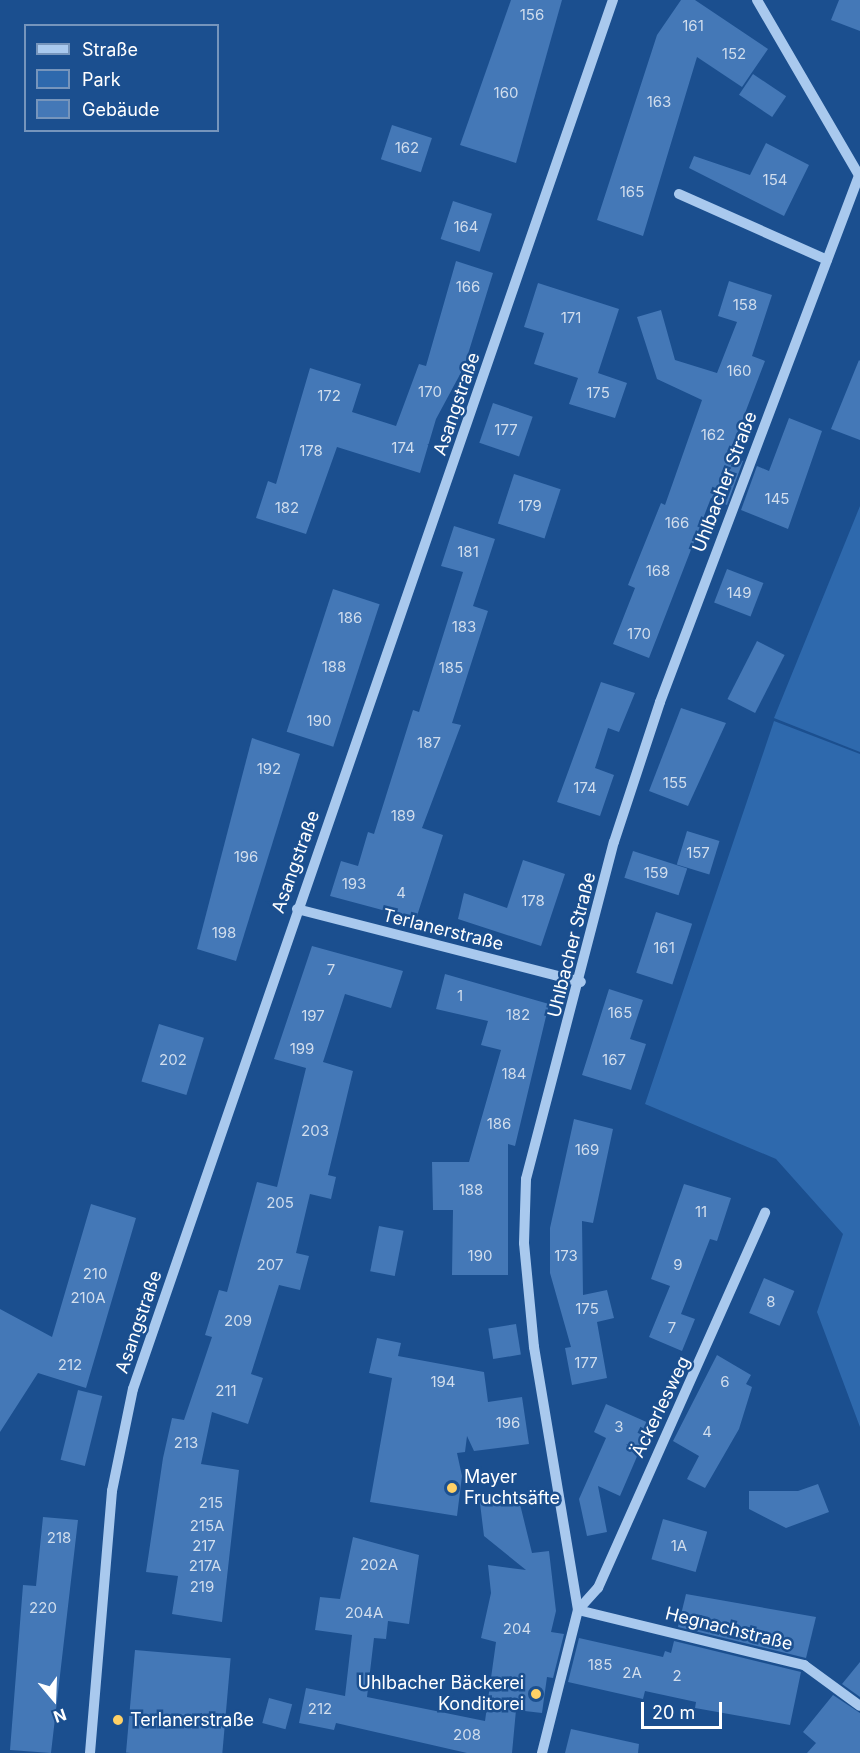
<!DOCTYPE html>
<meta charset="utf-8">
<style>
body{margin:0}
#map{position:relative;width:860px;height:1753px;overflow:hidden;background:#1b4f8f;font-family:Inter,sans-serif}
div>[style]{position:absolute}
[style*='--x']{left:calc(var(--x)*1px);top:calc(var(--y)*1px);width:calc(var(--w)*1px);rotate:calc(var(--a)*1deg)}
.green>*{inset:0;background:#2e69ad}
.building>*{inset:0;background:#4478b7;transform-origin:0 0}
.minor>*{height:10px;margin:-5px;padding:0 5px;transform-origin:5px;border-radius:5px;background:#a9c9ee}
.dots>*{width:16px;height:16px;translate:-50% -50%;box-sizing:border-box;border:3px solid #1b4f8f;border-radius:50%}
span{translate:-50% -50%;white-space:nowrap;text-align:center;line-height:1.15;-webkit-text-stroke:5px #1b4f8f;paint-order:stroke}
.number-label{font-size:15px;color:#d0dded}
.number-label span{-webkit-text-stroke-width:0}
.street-label{font-size:18px;color:#fff}
.poi-label{font-size:18px;color:#fff}
.left{translate:0 -50%;text-align:left}
.right{translate:-100% -50%;text-align:right}
.legend{position:absolute;left:24px;top:24px;width:195px;height:108px;box-sizing:border-box;background:#1b4f8f;border:2px solid #7695bc;margin:0;padding:8px 10px;list-style:none;font-size:18px;color:#fff}
.legend li{display:flex;align-items:center;gap:12px;height:30px}
.legend b{width:30px;border:2px solid #7695bc}
.north{position:absolute;left:24px;top:1669px;width:60px;height:60px;-webkit-text-stroke:4px #1b4f8f;paint-order:stroke;rotate:161deg;font-size:16px;font-weight:700;line-height:24px;text-align:center;color:#fff}
.north::after{content:'';display:block;margin:auto;width:21px;height:27px;background:#fff;clip-path:polygon(50% 0,100% 100%,50% 72%,0 100%)}
.scale{position:absolute;left:641px;top:1702px;width:81px;height:27px;box-sizing:border-box;border:3px solid #fff;border-top:0;padding-left:8px;font-size:18px;line-height:21px;white-space:nowrap;color:#fff;-webkit-text-stroke:4px #1b4f8f;paint-order:stroke}
</style>
<div id="map">
<div class="green">
<i style="clip-path:polygon(860px 506px,860px 752px,774px 718px)"></i>
<i style="clip-path:polygon(774px 721px,860px 754px,860px 1427px,817px 1312px,843px 1234px,776px 1159px,645px 1104px)"></i>
</div>
<div class="building">
<i style="clip-path:polygon(511px 0,562px 0,516px 163px,460px 145px)"></i>
<i style="clip-path:polygon(681px 0,695px 0,768px 49px,742px 87px,697px 57px,643px 236px,597px 220px,657px 35px)"></i>
<i style="clip-path:polygon(839px 0,860px 0,860px 31px,831px 20px)"></i>
<i style="left:753px;top:74px;width:40px;height:25px;rotate:34deg"></i>
<i style="left:392px;top:125px;width:42px;height:36px;rotate:18deg"></i>
<i style="clip-path:polygon(766px 143px,809px 165px,784px 216px,689px 168px,694px 156px,750px 175px)"></i>
<i style="left:453px;top:201px;width:41px;height:40px;rotate:18deg"></i>
<i style="clip-path:polygon(456px 261px,493px 273px,464px 367px,436px 419px,420px 473px,337px 447px,306px 534px,256px 518px,268px 481px,276px 484px,310px 368px,361px 384px,352px 412px,396px 426px,419px 364px,426px 366px)"></i>
<i style="clip-path:polygon(729px 281px,772px 295px,752px 356px,765px 361px,729px 455px,743px 461px,727px 505px,711px 498px,649px 658px,613px 644px,635px 588px,628px 585px,661px 503px,665px 505px,702px 400px,657px 379px,637px 317px,661px 310px,675px 360px,717px 373px,737px 322px,718px 316px)"></i>
<i style="clip-path:polygon(538px 283px,619px 309px,598px 373px,627px 383px,615px 418px,569px 404px,578px 378px,534px 364px,544px 333px,524px 327px)"></i>
<i style="clip-path:polygon(859px 360px,860px 361px,860px 440px,831px 429px)"></i>
<i style="left:493px;top:403px;width:42px;height:42px;rotate:19deg"></i>
<i style="clip-path:polygon(789px 418px,822px 431px,788px 529px,741px 510px,757px 466px,769px 471px)"></i>
<i style="left:514px;top:474px;width:49px;height:52px;rotate:18deg"></i>
<i style="clip-path:polygon(454px 526px,495px 539px,473px 606px,488px 611px,452px 723px,461px 725px,422px 828px,443px 835px,416px 919px,330px 896px,341px 861px,358px 866px,368px 832px,374px 834px,413px 710px,419px 712px,463px 572px,441px 566px)"></i>
<i style="left:727px;top:569px;width:39px;height:36px;rotate:21deg"></i>
<i style="left:333px;top:589px;width:49px;height:150px;rotate:18deg"></i>
<i style="left:757px;top:641px;width:31px;height:65px;rotate:27deg"></i>
<i style="clip-path:polygon(601px 682px,635px 693px,619px 732px,608px 728px,595px 768px,614px 775px,600px 816px,557px 802px)"></i>
<i style="clip-path:polygon(681px 708px,726px 723px,688px 806px,649px 791px)"></i>
<i style="clip-path:polygon(252px 738px,300px 754px,236px 961px,197px 949px)"></i>
<i style="left:687px;top:831px;width:34px;height:35px;rotate:17deg"></i>
<i style="left:633px;top:851px;width:57px;height:28px;rotate:18deg"></i>
<i style="clip-path:polygon(523px 860px,565px 874px,541px 946px,458px 919px,464px 893px,507px 908px)"></i>
<i style="left:656px;top:912px;width:38px;height:64px;rotate:18deg"></i>
<i style="clip-path:polygon(312px 946px,403px 971px,391px 1008px,345px 994px,323px 1062px,353px 1071px,328px 1175px,336px 1177px,331px 1199px,310px 1194px,296px 1253px,309px 1256px,300px 1290px,279px 1285px,251px 1374px,263px 1378px,248px 1424px,212px 1412px,201px 1464px,239px 1470px,222px 1622px,172px 1614px,178px 1576px,146px 1572px,163px 1458px,172px 1418px,184px 1420px,212px 1337px,205px 1335px,219px 1290px,227px 1292px,257px 1182px,277px 1187px,306px 1068px,274px 1059px)"></i>
<i style="clip-path:polygon(445px 974px,549px 1004px,515px 1146px,508px 1144px,508px 1275px,452px 1275px,453px 1210px,433px 1210px,432px 1162px,469px 1162px,501px 1050px,481px 1045px,488px 1021px,436px 1009px)"></i>
<i style="clip-path:polygon(609px 989px,643px 1000px,630px 1039px,646px 1044px,631px 1090px,582px 1075px)"></i>
<i style="left:159px;top:1024px;width:47px;height:60px;rotate:17deg"></i>
<i style="clip-path:polygon(574px 1119px,613px 1129px,593px 1223px,582px 1221px,583px 1295px,607px 1290px,614px 1318px,597px 1322px,607px 1378px,572px 1385px,565px 1348px,571px 1347px,550px 1273px,550px 1228px)"></i>
<i style="clip-path:polygon(684px 1184px,731px 1198px,717px 1241px,710px 1239px,681px 1314px,695px 1319px,682px 1351px,649px 1337px,670px 1286px,651px 1279px)"></i>
<i style="clip-path:polygon(91px 1204px,136px 1218px,86px 1388px,38px 1373px,0 1432px,0 1309px,52px 1337px)"></i>
<i style="left:379px;top:1226px;width:25px;height:46px;rotate:11deg"></i>
<i style="left:764px;top:1278px;width:33px;height:38px;rotate:23deg"></i>
<i style="left:516px;top:1324px;width:31px;height:28px;rotate:81deg"></i>
<i style="clip-path:polygon(377px 1338px,401px 1343px,398px 1356px,484px 1372px,488px 1402px,522px 1397px,529px 1444px,474px 1451px,467px 1436px,465px 1452px,457px 1453px,462px 1476px,457px 1516px,370px 1502px,392px 1378px,369px 1373px)"></i>
<i style="clip-path:polygon(717px 1355px,751px 1375px,746px 1384px,752px 1387px,739px 1429px,705px 1488px,687px 1479px,699px 1456px,673px 1441px)"></i>
<i style="left:78px;top:1390px;width:25px;height:72px;rotate:14deg"></i>
<i style="clip-path:polygon(606px 1404px,651px 1424px,620px 1496px,598px 1486px,607px 1532px,587px 1536px,579px 1499px,606px 1438px,594px 1432px)"></i>
<i style="clip-path:polygon(818px 1484px,829px 1512px,786px 1528px,749px 1509px,749px 1491px,798px 1491px)"></i>
<i style="clip-path:polygon(479px 1495px,518px 1496px,532px 1553px,549px 1551px,556px 1611px,551px 1632px,564px 1634px,553px 1678px,547px 1677px,542px 1713px,516px 1710px,512px 1753px,467px 1753px,336px 1723px,334px 1730px,299px 1723px,306px 1688px,345px 1696px,352px 1635px,315px 1630px,320px 1597px,340px 1599px,353px 1537px,419px 1555px,409px 1624px,388px 1621px,386px 1639px,374px 1638px,367px 1697px,485px 1721px,496px 1642px,481px 1638px,491px 1593px,488px 1565px,526px 1570px,484px 1536px)"></i>
<i style="clip-path:polygon(43px 1517px,78px 1520px,51px 1753px,10px 1750px,23px 1585px,36px 1586px)"></i>
<i style="left:663px;top:1519px;width:46px;height:42px;rotate:16deg"></i>
<i style="clip-path:polygon(686px 1594px,816px 1617px,806px 1658px,678px 1627px)"></i>
<i style="clip-path:polygon(579px 1638px,663px 1657px,665px 1651px,671px 1653px,674px 1641px,801px 1672px,790px 1725px,695px 1708px,696px 1702px,645px 1691px,643px 1699px,568px 1682px)"></i>
<i style="left:135px;top:1650px;width:96px;height:103px;rotate:5deg"></i>
<i style="clip-path:polygon(860px 1662px,860px 1697px,842px 1684px)"></i>
<i style="clip-path:polygon(833px 1695px,860px 1713px,860px 1753px,807px 1753px,816px 1743px,803px 1732px)"></i>
<i style="left:269px;top:1698px;width:24px;height:26px;rotate:15deg"></i>
<i style="clip-path:polygon(571px 1729px,639px 1744px,638px 1753px,565px 1753px)"></i>
</div>
<div class="minor">
<i style="--x:757;--y:0;--w:203;--a:59.8"></i>
<i style="--x:679;--y:194;--w:162;--a:24"></i>
<i style="--x:297;--y:909;--w:293;--a:14.4"></i>
<i style="--x:578;--y:1610;--w:30;--a:-48"></i>
<i style="--x:598;--y:1588;--w:411;--a:-66"></i>
<i style="--x:578;--y:1610;--w:233;--a:13.7"></i>
<i style="--x:804;--y:1665;--w:69;--a:36.2"></i>
<i style="--x:90;--y:1753;--w:263;--a:-85.2"></i>
<i style="--x:112;--y:1491;--w:104;--a:-78.4"></i>
<i style="--x:133;--y:1389;--w:1470;--a:-70.94"></i>
<i style="--x:542;--y:1753;--w:147;--a:-75.9"></i>
<i style="--x:578;--y:1610;--w:267;--a:-99.5"></i>
<i style="--x:534;--y:1347;--w:104;--a:-95.5"></i>
<i style="--x:524;--y:1243;--w:64;--a:-88.2"></i>
<i style="--x:526;--y:1179;--w:348;--a:-75.4"></i>
<i style="--x:614;--y:842;--w:147;--a:-71.8"></i>
<i style="--x:660;--y:702;--w:566;--a:-69.29"></i>
</div>
<div class="dots">
<i style="left:452px;top:1488px;background:#ffd166"></i>
<i style="left:536px;top:1694px;background:#ffd166"></i>
<i style="left:118px;top:1720px;background:#ffd166"></i>
</div>
<div class="number-label">
<span style="left:532px;top:15px">156</span>
<span style="left:693px;top:26px">161</span>
<span style="left:734px;top:54px">152</span>
<span style="left:506px;top:93px">160</span>
<span style="left:659px;top:102px">163</span>
<span style="left:407px;top:148px">162</span>
<span style="left:775px;top:180px">154</span>
<span style="left:632px;top:192px">165</span>
<span style="left:466px;top:227px">164</span>
<span style="left:468px;top:287px">166</span>
<span style="left:745px;top:305px">158</span>
<span style="left:571px;top:318px">171</span>
<span style="left:739px;top:371px">160</span>
<span style="left:430px;top:392px">170</span>
<span style="left:598px;top:393px">175</span>
<span style="left:329px;top:396px">172</span>
<span style="left:506px;top:430px">177</span>
<span style="left:713px;top:435px">162</span>
<span style="left:403px;top:448px">174</span>
<span style="left:311px;top:451px">178</span>
<span style="left:777px;top:499px">145</span>
<span style="left:530px;top:506px">179</span>
<span style="left:287px;top:508px">182</span>
<span style="left:677px;top:523px">166</span>
<span style="left:468px;top:552px">181</span>
<span style="left:658px;top:571px">168</span>
<span style="left:739px;top:593px">149</span>
<span style="left:350px;top:618px">186</span>
<span style="left:464px;top:627px">183</span>
<span style="left:639px;top:634px">170</span>
<span style="left:334px;top:667px">188</span>
<span style="left:451px;top:668px">185</span>
<span style="left:319px;top:721px">190</span>
<span style="left:429px;top:743px">187</span>
<span style="left:269px;top:769px">192</span>
<span style="left:675px;top:783px">155</span>
<span style="left:585px;top:788px">174</span>
<span style="left:403px;top:816px">189</span>
<span style="left:698px;top:853px">157</span>
<span style="left:246px;top:857px">196</span>
<span style="left:656px;top:873px">159</span>
<span style="left:354px;top:884px">193</span>
<span style="left:401px;top:893px">4</span>
<span style="left:533px;top:901px">178</span>
<span style="left:224px;top:933px">198</span>
<span style="left:664px;top:948px">161</span>
<span style="left:331px;top:970px">7</span>
<span style="left:460px;top:996px">1</span>
<span style="left:620px;top:1013px">165</span>
<span style="left:518px;top:1015px">182</span>
<span style="left:313px;top:1016px">197</span>
<span style="left:302px;top:1049px">199</span>
<span style="left:173px;top:1060px">202</span>
<span style="left:614px;top:1060px">167</span>
<span style="left:514px;top:1074px">184</span>
<span style="left:499px;top:1124px">186</span>
<span style="left:315px;top:1131px">203</span>
<span style="left:587px;top:1150px">169</span>
<span style="left:471px;top:1190px">188</span>
<span style="left:280px;top:1203px">205</span>
<span style="left:701px;top:1212px">11</span>
<span style="left:480px;top:1256px">190</span>
<span style="left:566px;top:1256px">173</span>
<span style="left:270px;top:1265px">207</span>
<span style="left:678px;top:1265px">9</span>
<span style="left:95px;top:1274px">210</span>
<span style="left:88px;top:1298px">210A</span>
<span style="left:771px;top:1302px">8</span>
<span style="left:587px;top:1309px">175</span>
<span style="left:238px;top:1321px">209</span>
<span style="left:672px;top:1328px">7</span>
<span style="left:586px;top:1363px">177</span>
<span style="left:70px;top:1365px">212</span>
<span style="left:443px;top:1382px">194</span>
<span style="left:725px;top:1382px">6</span>
<span style="left:226px;top:1391px">211</span>
<span style="left:508px;top:1423px">196</span>
<span style="left:619px;top:1427px">3</span>
<span style="left:707px;top:1432px">4</span>
<span style="left:186px;top:1443px">213</span>
<span style="left:211px;top:1503px">215</span>
<span style="left:207px;top:1526px">215A</span>
<span style="left:59px;top:1538px">218</span>
<span style="left:204px;top:1546px">217</span>
<span style="left:679px;top:1546px">1A</span>
<span style="left:379px;top:1565px">202A</span>
<span style="left:205px;top:1566px">217A</span>
<span style="left:202px;top:1587px">219</span>
<span style="left:43px;top:1608px">220</span>
<span style="left:364px;top:1613px">204A</span>
<span style="left:517px;top:1629px">204</span>
<span style="left:600px;top:1665px">185</span>
<span style="left:632px;top:1673px">2A</span>
<span style="left:677px;top:1676px">2</span>
<span style="left:320px;top:1709px">212</span>
<span style="left:467px;top:1735px">208</span>
</div>
<div class="street-label">
<span style="left:457px;top:404px;rotate:-71deg">Asangstraße</span>
<span style="left:725px;top:482px;rotate:-69deg">Uhlbacher Straße</span>
<span style="left:296px;top:862px;rotate:-70deg">Asangstraße</span>
<span style="left:443px;top:930px;rotate:14deg">Terlanerstraße</span>
<span style="left:572px;top:945px;rotate:-76deg">Uhlbacher Straße</span>
<span style="left:139px;top:1322px;rotate:-71deg">Asangstraße</span>
<span style="left:661px;top:1407px;rotate:-64deg">Äckerlesweg</span>
<span style="left:729px;top:1629px;rotate:14deg">Hegnachstraße</span>
</div>
<div class="poi-label">
<span class="left" style="left:464px;top:1488px">Mayer<br>Fruchtsäfte</span>
<span class="right" style="left:524px;top:1694px">Uhlbacher Bäckerei<br>Konditorei</span>
<span class="left" style="left:130px;top:1720px">Terlanerstraße</span>
</div>
<ul class="legend">
<li><b style="height:8px;background:#a9c9ee"></b>Straße</li>
<li><b style="height:16px;background:#2e69ad"></b>Park</li>
<li><b style="height:16px;background:#4478b7"></b>Gebäude</li>
</ul>
<div class="north">N</div>
<div class="scale">20 m</div>
</div>
